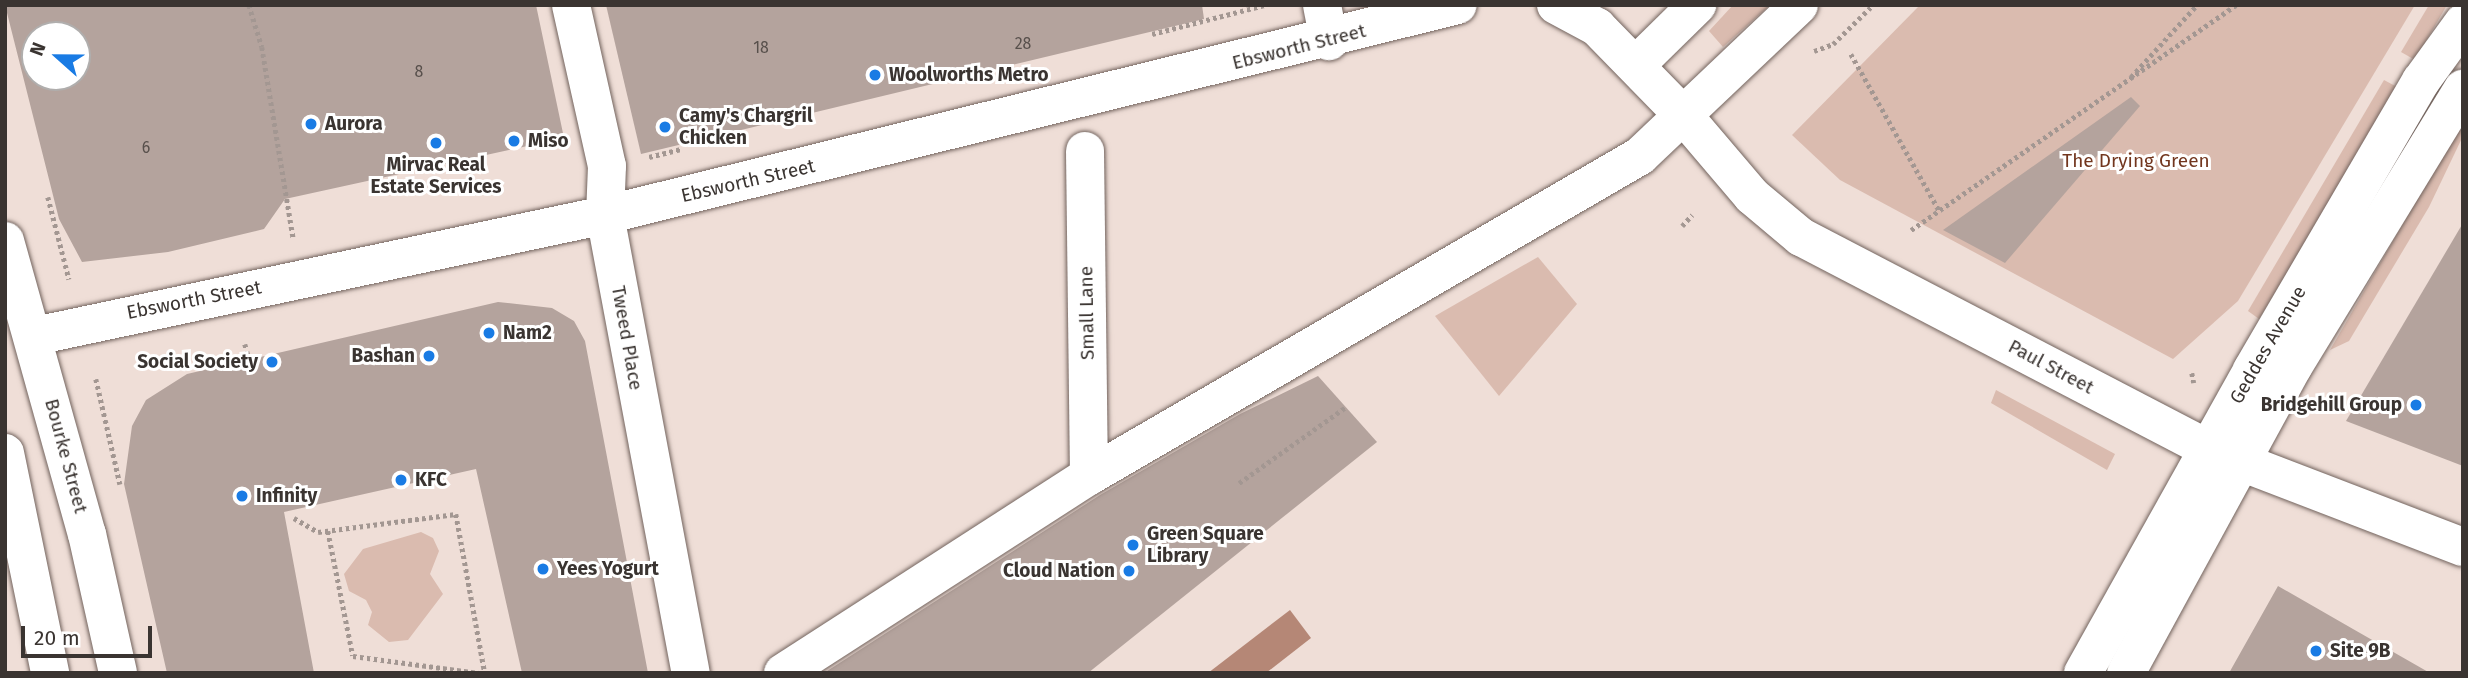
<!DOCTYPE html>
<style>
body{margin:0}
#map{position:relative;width:2468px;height:678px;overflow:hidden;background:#efded7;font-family:"Fira Sans",sans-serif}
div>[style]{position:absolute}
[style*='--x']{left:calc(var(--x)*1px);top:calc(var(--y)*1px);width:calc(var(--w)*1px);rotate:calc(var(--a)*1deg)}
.green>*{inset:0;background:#dabbaf}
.water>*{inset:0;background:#b58776}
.building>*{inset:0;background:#b4a39d}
.path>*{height:4.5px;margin-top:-2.25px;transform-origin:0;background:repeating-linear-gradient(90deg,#a39792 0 3.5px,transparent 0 7px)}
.roads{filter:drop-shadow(0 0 2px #72635d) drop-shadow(0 0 2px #72635d)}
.street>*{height:38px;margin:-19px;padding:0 19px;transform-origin:19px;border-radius:19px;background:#fff}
.secondary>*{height:38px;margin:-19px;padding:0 19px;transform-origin:19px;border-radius:19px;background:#fff}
.dots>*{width:19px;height:19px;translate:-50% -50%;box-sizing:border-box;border:4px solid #fff;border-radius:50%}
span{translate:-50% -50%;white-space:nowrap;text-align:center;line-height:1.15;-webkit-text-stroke:6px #fff;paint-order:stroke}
.number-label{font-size:16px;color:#58504c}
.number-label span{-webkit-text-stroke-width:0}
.street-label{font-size:19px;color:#3a3431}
.poi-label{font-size:19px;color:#3a3431;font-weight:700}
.left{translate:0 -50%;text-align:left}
.right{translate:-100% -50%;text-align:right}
.park-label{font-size:19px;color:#72361e}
.frame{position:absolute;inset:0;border:7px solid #3a3431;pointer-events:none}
.north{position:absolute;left:21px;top:21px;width:70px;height:70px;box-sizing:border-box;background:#fff;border:2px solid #b0aead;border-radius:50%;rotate:291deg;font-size:19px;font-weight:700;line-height:28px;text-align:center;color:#3a3431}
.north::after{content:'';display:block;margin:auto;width:24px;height:32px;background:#197be4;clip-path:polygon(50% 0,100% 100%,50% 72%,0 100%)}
.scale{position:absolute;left:21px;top:626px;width:131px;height:32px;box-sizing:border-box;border:4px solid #3a3431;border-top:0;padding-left:9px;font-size:21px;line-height:24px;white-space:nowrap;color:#3a3431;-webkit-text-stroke:5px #fff;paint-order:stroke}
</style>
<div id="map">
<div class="green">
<i style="clip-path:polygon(1733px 5px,1770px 5px,1723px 47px,1709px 31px)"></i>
<i style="clip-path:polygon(1920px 5px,2415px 5px,2238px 301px,2173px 359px,1840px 180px,1792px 135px)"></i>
<i style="clip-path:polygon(2429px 5px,2447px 5px,2415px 60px,2401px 52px)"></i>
<i style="clip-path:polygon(2384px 80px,2399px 88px,2259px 319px,2248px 311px)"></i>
<i style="clip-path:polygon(2463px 120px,2463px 136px,2429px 207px,2349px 341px,2330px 350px)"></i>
<i style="clip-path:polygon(1538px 257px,1577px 304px,1499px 396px,1435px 316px)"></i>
<i style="clip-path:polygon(1996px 390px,2115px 454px,2107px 470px,1991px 403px)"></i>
<i style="clip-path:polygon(421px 532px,433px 538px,439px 551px,430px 574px,443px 594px,408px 640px,389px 642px,368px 625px,372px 612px,366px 600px,349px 591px,344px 574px,363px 549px)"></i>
</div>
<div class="water">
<i style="clip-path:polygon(1290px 610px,1311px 638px,1266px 673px,1208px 673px)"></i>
</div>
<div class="building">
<i style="clip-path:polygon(evenodd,5px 5px,536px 5px,564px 138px,285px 199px,264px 229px,168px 252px,82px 262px,59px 219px,5px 5px,35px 35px,77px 35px,77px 77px,35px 77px,35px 35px)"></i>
<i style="clip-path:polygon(606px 5px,1202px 5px,1204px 19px,641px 154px)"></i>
<i style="clip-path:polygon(2131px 97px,2140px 106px,2005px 263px,1943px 230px)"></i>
<i style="clip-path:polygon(2463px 223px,2463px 466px,2346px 421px)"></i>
<i style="clip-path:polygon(498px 302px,552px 308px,574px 321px,585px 341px,648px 673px,522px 673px,476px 469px,284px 512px,314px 673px,167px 673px,124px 484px,132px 426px,146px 400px,187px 374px)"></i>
<i style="clip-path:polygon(1318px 376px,1377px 442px,1088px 673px,824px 673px,1100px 495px,1240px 414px)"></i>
<i style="clip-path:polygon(2278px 586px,2353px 629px,2430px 673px,2229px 673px)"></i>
</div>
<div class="path">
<i style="--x:249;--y:5;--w:44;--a:72.8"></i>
<i style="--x:262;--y:47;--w:193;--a:80.7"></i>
<i style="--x:1152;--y:34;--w:117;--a:-14.4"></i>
<i style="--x:1814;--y:51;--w:20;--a:-20"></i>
<i style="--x:1833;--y:44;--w:56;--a:-44.3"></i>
<i style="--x:1851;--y:54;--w:181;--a:60.6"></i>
<i style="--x:2131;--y:77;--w:98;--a:-47.5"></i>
<i style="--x:649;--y:157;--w:33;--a:-14"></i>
<i style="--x:48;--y:197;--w:85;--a:75.6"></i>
<i style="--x:1682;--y:226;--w:15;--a:-48"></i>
<i style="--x:1911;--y:230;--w:395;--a:-34.7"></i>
<i style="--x:245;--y:344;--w:16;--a:75"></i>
<i style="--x:2192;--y:373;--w:10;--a:79"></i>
<i style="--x:96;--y:379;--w:108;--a:77.1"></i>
<i style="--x:1239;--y:483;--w:131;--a:-35.4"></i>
<i style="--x:294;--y:518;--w:28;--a:30"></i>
<i style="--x:318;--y:532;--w:139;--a:-7.4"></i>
<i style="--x:456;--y:514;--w:162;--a:79.7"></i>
<i style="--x:328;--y:531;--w:127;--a:78.7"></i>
<i style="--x:353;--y:656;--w:127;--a:7.7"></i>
</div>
<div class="roads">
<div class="street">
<i style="--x:571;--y:5;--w:165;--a:77.4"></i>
<i style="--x:607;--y:166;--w:49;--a:92.3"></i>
<i style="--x:605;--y:215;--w:466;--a:79.4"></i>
<i style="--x:1322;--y:5;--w:37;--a:79"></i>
<i style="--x:1556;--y:5;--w:47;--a:28.2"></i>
<i style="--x:1597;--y:27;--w:124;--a:45.7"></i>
<i style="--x:1684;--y:116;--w:105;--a:49.6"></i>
<i style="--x:1752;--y:196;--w:64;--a:39.9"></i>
<i style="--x:1801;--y:237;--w:461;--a:27.5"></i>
<i style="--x:2210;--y:450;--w:271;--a:21"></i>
<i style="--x:1636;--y:65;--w:86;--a:-44.5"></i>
<i style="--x:1085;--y:151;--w:325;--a:89.3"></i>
<i style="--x:35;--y:336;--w:583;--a:-11.98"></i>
<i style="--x:605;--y:215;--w:878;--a:-13.83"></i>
<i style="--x:783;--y:673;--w:364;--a:-32.8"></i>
<i style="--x:1089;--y:476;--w:637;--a:-30.15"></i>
<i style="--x:1640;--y:156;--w:219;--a:-43.5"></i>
<i style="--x:2083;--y:673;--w:347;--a:-60.8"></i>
<i style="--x:2252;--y:370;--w:335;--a:-59.7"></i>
<i style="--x:2421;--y:81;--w:72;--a:-54.1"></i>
<i style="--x:2126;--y:673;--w:349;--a:-61.4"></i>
<i style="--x:2293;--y:367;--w:326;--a:-58.6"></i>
</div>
<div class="secondary">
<i style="--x:5;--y:241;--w:304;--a:74.4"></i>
<i style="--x:87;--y:534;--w:142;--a:77.4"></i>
<i style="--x:5;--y:453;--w:225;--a:78.4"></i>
</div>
</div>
<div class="dots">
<i style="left:875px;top:75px;background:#197be4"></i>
<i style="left:311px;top:124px;background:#197be4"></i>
<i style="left:665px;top:127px;background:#197be4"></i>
<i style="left:514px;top:141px;background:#197be4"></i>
<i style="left:436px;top:143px;background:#197be4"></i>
<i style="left:489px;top:333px;background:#197be4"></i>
<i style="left:429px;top:356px;background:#197be4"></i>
<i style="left:272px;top:362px;background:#197be4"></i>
<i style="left:2416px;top:405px;background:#197be4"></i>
<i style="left:401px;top:480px;background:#197be4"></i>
<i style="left:242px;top:496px;background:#197be4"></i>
<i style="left:1133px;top:545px;background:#197be4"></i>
<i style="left:543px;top:569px;background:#197be4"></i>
<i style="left:1129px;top:571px;background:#197be4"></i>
<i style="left:2316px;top:651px;background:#197be4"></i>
</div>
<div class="number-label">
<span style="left:1023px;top:44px">28</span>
<span style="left:761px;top:48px">18</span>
<span style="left:419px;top:72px">8</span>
<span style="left:146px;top:148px">6</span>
</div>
<div class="street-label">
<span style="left:1299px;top:47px;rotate:-14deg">Ebsworth Street</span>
<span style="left:748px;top:181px;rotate:-13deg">Ebsworth Street</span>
<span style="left:194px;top:300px;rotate:-11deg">Ebsworth Street</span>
<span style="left:1087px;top:313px;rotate:-91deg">Small Lane</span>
<span style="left:627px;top:338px;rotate:80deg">Tweed Place</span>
<span style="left:2268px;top:345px;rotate:-60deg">Geddes Avenue</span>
<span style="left:2051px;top:367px;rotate:28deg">Paul Street</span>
<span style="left:66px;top:456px;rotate:75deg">Bourke Street</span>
</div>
<div class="poi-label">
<span class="left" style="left:889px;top:75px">Woolworths Metro</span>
<span class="left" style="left:679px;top:127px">Camy's Chargril<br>Chicken</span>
<span class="left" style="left:325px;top:124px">Aurora</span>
<span class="left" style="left:528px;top:141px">Miso</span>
<span style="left:436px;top:176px">Mirvac Real<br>Estate Services</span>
<span class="left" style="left:503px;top:333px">Nam2</span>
<span class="right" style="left:415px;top:356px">Bashan</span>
<span class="right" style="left:258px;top:362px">Social Society</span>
<span class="right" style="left:2402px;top:405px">Bridgehill Group</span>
<span class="left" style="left:415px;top:480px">KFC</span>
<span class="left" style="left:256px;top:496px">Infinity</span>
<span class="left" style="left:1147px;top:545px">Green Square<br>Library</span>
<span class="left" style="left:557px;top:569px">Yees Yogurt</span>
<span class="right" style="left:1115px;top:571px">Cloud Nation</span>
<span class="left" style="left:2330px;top:651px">Site 9B</span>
</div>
<div class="park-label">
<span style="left:2136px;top:161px">The Drying Green</span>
</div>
<div class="frame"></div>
<div class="north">N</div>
<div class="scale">20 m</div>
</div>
